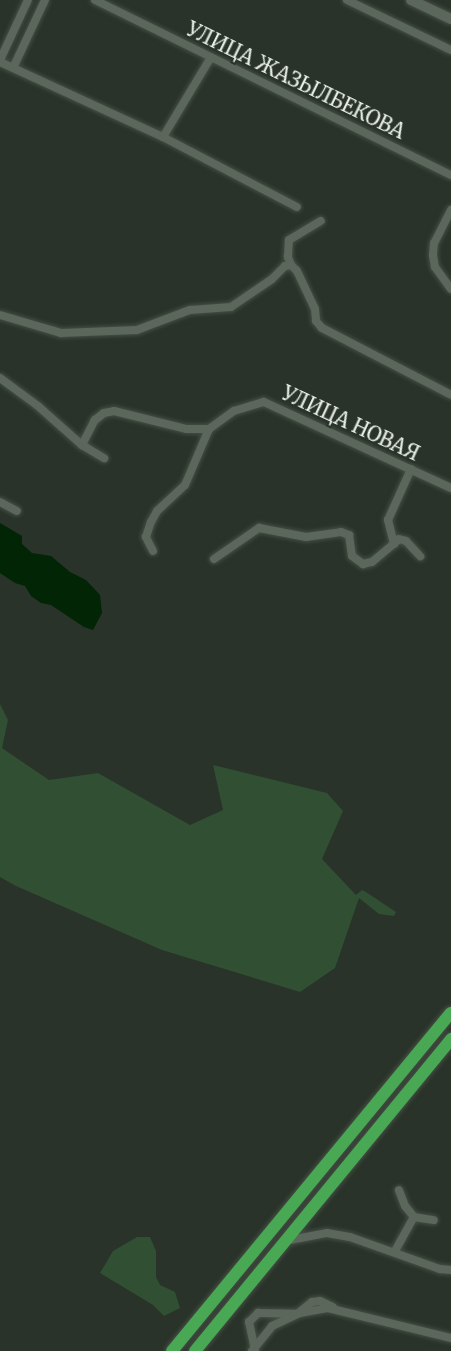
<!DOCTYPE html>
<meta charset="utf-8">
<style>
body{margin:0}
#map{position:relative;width:451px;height:1351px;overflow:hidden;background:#293329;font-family:Merriweather,serif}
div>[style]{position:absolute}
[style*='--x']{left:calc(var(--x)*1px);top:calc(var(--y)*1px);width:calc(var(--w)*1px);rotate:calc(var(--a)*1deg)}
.green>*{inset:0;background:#314f32}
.water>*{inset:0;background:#012505}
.roads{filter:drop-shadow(0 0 2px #454e45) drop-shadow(0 0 2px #454e45)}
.minor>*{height:8px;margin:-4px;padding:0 4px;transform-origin:4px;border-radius:4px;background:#5b675b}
.secondary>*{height:10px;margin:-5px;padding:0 5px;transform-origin:5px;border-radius:5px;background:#5b675b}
.trunk>*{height:12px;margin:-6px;padding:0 6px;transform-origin:6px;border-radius:6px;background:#48a853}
span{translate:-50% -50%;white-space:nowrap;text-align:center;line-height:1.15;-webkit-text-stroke:4.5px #293329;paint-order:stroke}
.street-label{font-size:20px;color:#e8efe8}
</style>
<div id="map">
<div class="green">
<i style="clip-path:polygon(0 704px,8px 720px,2px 748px,49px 780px,98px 773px,190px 825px,223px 810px,213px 765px,327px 793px,343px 811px,322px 859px,356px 895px,362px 890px,366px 892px,396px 912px,394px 916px,379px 914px,359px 898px,335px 968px,300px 992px,162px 950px,16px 886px,0 877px)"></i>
<i style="clip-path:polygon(137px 1237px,150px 1237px,156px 1251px,156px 1277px,160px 1285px,175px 1292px,180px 1308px,164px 1316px,153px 1305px,100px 1273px,113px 1251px)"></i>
</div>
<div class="water">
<i style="clip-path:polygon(0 523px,22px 536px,22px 544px,32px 553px,51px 556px,70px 572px,86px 580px,100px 595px,102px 613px,93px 630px,84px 627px,51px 605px,41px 603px,31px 596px,25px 586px,15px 583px,0 573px)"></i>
</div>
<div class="roads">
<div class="minor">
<i style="--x:95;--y:0;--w:397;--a:26.2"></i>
<i style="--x:347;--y:0;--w:115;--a:25.7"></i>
<i style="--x:0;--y:60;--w:66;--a:-65"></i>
<i style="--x:0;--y:62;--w:179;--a:24.7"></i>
<i style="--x:163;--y:137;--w:151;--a:27.6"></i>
<i style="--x:13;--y:68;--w:75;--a:-64.8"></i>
<i style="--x:163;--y:137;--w:93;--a:-59"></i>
<i style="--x:451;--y:210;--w:37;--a:117"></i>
<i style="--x:434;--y:243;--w:12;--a:95"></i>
<i style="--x:433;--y:255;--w:12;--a:81"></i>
<i style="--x:435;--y:267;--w:27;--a:54"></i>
<i style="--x:291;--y:265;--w:9;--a:-111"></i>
<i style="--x:288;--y:257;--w:17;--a:-87"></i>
<i style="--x:289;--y:240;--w:37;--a:-31"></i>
<i style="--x:0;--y:315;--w:64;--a:16.4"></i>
<i style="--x:61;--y:333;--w:76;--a:-2.3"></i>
<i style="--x:137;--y:330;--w:57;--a:-20.7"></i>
<i style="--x:190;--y:310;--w:41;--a:-4.2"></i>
<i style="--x:231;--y:307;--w:50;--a:-34.3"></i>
<i style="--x:272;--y:279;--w:18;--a:-45"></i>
<i style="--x:285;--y:266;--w:6;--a:-9"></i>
<i style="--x:291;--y:265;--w:8;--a:45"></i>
<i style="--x:297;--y:271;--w:42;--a:64.7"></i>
<i style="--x:315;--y:309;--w:12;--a:85"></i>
<i style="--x:316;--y:321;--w:9;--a:49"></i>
<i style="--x:322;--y:328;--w:145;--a:27.4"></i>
<i style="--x:0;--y:378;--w:47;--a:36.4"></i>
<i style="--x:38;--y:406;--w:59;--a:41.6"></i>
<i style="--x:82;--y:445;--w:26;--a:31"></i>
<i style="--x:82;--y:445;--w:28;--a:-63"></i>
<i style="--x:95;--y:420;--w:11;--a:-38"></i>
<i style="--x:104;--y:413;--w:10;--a:-11"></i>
<i style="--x:114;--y:411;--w:75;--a:13.9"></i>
<i style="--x:187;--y:429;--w:22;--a:0"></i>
<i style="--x:209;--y:429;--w:31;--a:-36"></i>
<i style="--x:234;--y:411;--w:31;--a:-17"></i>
<i style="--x:264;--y:402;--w:206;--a:24.7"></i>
<i style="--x:0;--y:502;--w:19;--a:28"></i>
<i style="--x:394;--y:544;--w:25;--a:-104"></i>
<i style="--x:388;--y:520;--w:56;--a:-65.7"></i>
<i style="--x:153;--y:551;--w:16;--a:-117"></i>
<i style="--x:146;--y:537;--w:16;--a:-72"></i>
<i style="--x:151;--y:522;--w:13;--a:-61"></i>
<i style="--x:157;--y:511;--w:38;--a:-43"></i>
<i style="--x:185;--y:485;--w:61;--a:-66.8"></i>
<i style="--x:214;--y:559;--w:55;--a:-34.6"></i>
<i style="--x:259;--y:528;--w:48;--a:10.8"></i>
<i style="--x:306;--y:537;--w:35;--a:-8"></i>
<i style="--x:341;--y:532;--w:9;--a:21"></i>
<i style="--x:349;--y:535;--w:21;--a:82"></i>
<i style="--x:352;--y:556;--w:14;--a:36"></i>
<i style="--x:363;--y:564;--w:9;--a:-13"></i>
<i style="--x:372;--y:562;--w:35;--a:-40"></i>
<i style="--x:399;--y:539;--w:7;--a:16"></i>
<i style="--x:406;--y:541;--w:21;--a:47"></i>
<i style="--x:414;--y:1217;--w:20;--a:9"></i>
<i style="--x:285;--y:1241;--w:43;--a:-10.8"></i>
<i style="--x:327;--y:1233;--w:23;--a:10"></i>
<i style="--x:350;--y:1237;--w:96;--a:19.6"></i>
<i style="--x:440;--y:1269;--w:11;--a:5"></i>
<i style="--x:395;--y:1251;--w:39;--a:-61"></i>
<i style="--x:414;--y:1217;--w:14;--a:-129"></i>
<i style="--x:405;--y:1206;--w:17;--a:-111"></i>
<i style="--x:255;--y:1350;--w:29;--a:-102"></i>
<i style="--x:249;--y:1322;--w:13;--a:-45"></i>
<i style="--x:258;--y:1313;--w:39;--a:1"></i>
<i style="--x:297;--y:1314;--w:19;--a:-39"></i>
<i style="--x:312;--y:1302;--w:8;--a:-7"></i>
<i style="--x:320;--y:1301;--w:14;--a:25"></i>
<i style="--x:252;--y:1351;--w:32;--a:-51"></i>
<i style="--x:272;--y:1326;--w:31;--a:-25"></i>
<i style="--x:300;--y:1313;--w:28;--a:-10"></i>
<i style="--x:328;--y:1308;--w:127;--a:13.7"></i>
</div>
<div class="secondary">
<i style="--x:411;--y:0;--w:44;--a:25.4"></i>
</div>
<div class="trunk">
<i style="--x:172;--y:1351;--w:438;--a:-50.5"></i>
<i style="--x:195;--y:1351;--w:404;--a:-50.6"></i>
</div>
</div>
<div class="street-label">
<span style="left:296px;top:80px;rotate:26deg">УЛИЦА ЖАЗЫЛБЕКОВА</span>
<span style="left:351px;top:423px;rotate:25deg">УЛИЦА НОВАЯ</span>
</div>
</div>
